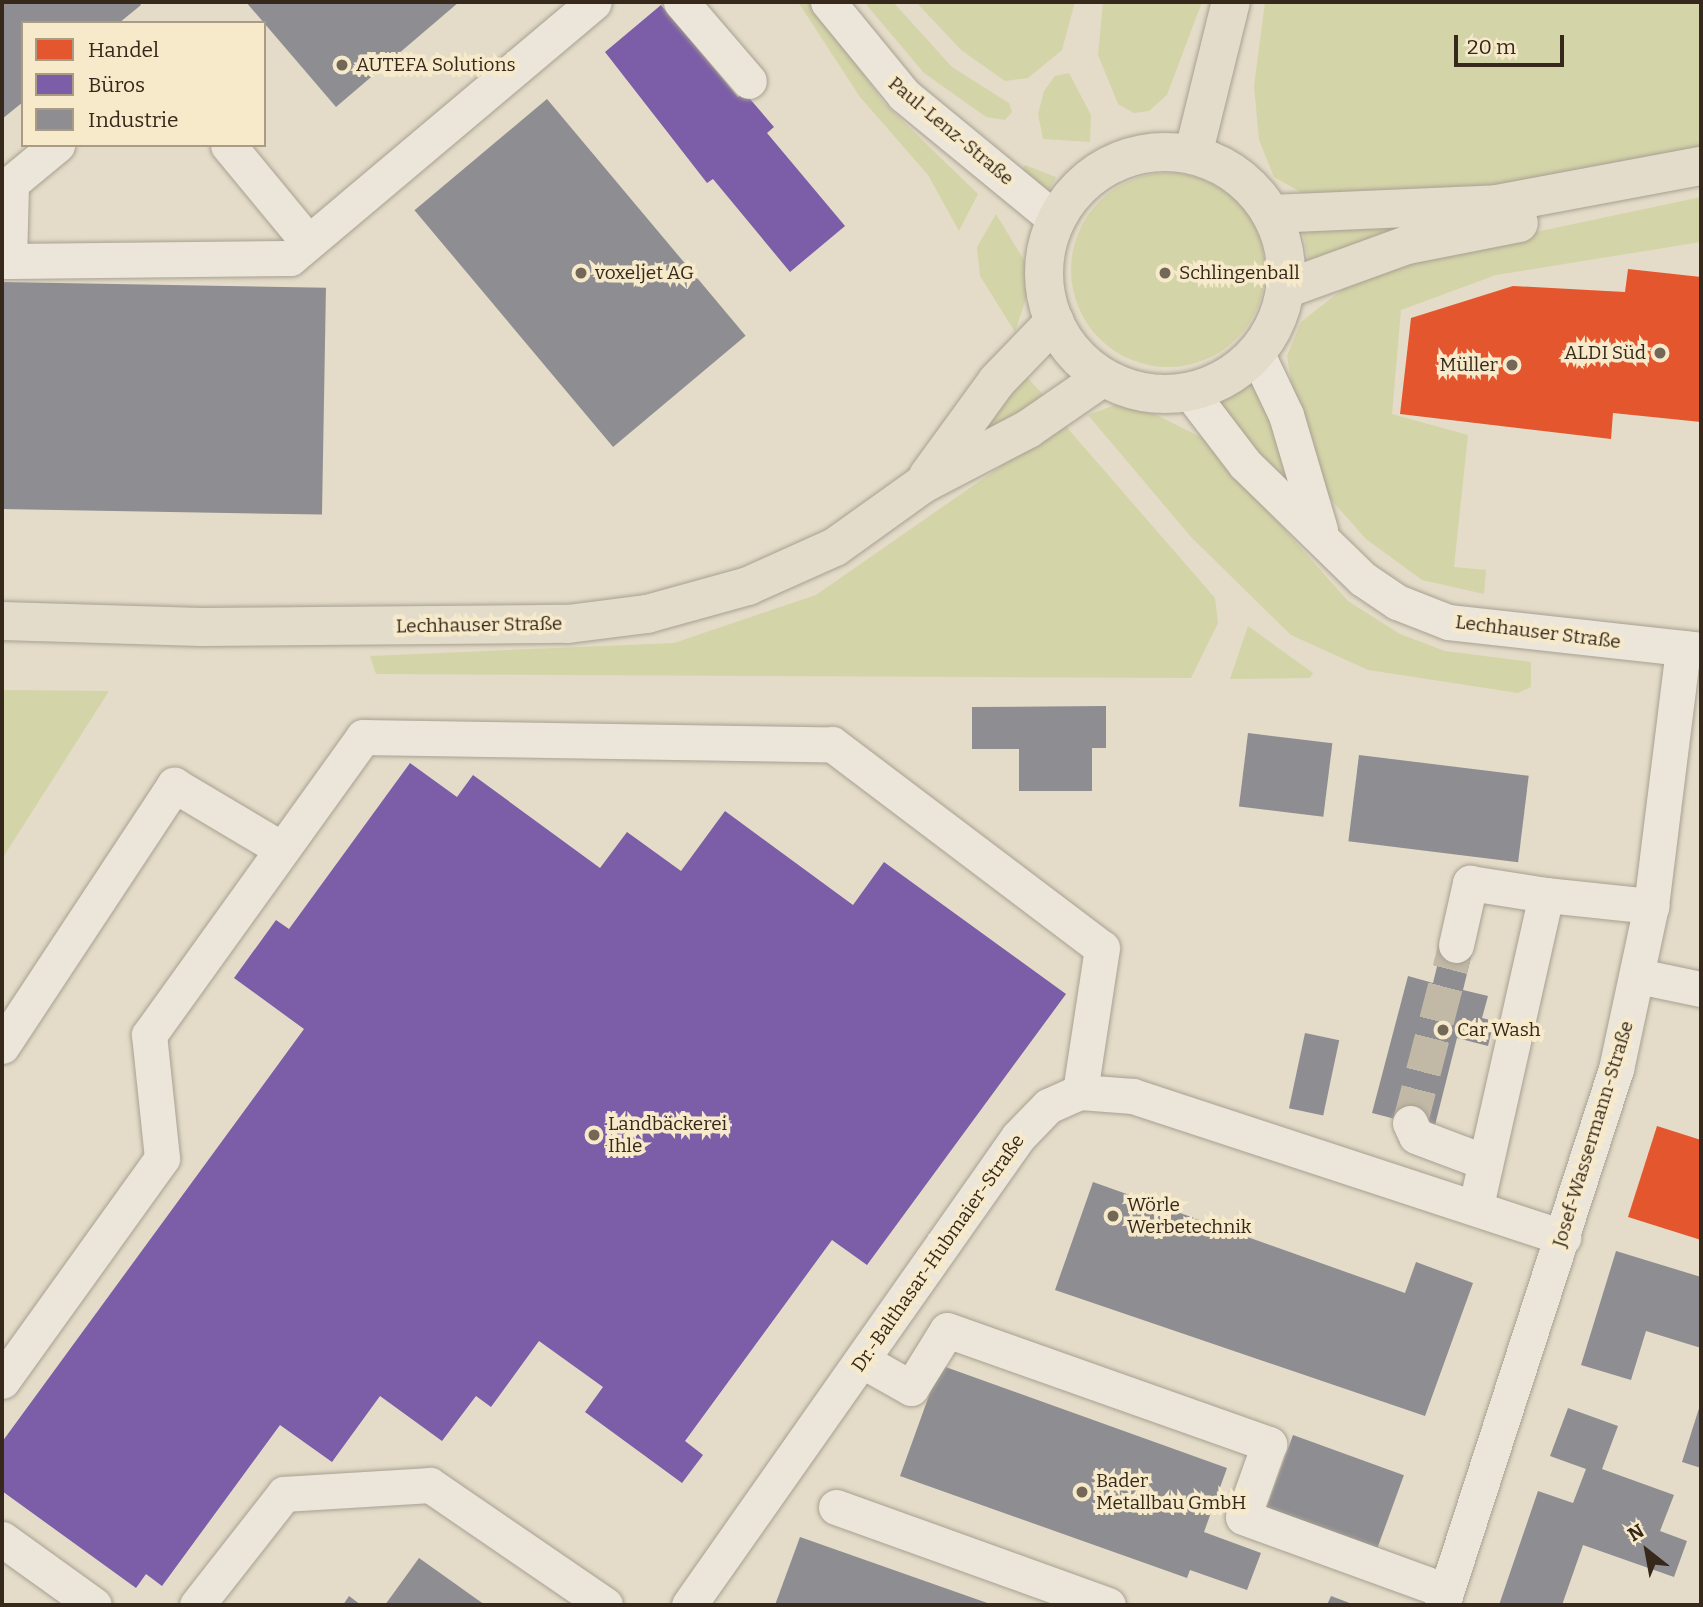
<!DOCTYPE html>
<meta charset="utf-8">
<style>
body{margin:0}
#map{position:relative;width:1703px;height:1607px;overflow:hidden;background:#e4dcc8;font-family:Bitter,serif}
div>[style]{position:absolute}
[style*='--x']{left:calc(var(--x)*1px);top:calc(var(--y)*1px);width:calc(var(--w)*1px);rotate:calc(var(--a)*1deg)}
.green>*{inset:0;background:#d4d4a9}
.round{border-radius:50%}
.shops>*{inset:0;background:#e4572e}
.offices>*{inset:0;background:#7b5ea7}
.industry>*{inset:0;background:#8d8d92;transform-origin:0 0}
.minor-tunnel>*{height:35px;margin-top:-17.5px;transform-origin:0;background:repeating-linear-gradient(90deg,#c1b8a5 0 35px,transparent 0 53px)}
.roads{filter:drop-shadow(0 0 2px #a8a092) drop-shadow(0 0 2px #a8a092)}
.minor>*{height:35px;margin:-17.5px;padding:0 17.5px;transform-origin:17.5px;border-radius:17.5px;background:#ece6da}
.major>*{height:38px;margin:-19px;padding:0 19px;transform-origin:19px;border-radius:19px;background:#e3dccb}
.major>.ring{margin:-19px;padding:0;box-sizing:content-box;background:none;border:38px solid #e3dccb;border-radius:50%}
.dots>*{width:19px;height:19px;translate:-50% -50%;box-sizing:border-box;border:4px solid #f7eacb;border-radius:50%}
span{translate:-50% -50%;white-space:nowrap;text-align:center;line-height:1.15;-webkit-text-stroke:7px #f7eacb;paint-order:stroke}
.poi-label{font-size:19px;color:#36281a}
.left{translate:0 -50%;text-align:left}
.right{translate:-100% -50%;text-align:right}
.street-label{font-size:19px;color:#36281a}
.frame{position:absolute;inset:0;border:4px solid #36281a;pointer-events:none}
.legend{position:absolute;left:21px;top:21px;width:245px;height:126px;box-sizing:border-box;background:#f7eacb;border:2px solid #aa9c84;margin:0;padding:9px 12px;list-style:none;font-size:21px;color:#36281a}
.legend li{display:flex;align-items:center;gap:14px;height:35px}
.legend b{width:35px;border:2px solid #aa9c84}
.north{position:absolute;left:1612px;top:1516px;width:70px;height:70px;-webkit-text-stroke:5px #f7eacb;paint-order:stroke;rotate:329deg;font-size:19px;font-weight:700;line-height:28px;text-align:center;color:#36281a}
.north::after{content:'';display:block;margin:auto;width:24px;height:32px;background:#36281a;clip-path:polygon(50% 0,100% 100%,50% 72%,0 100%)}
.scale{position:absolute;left:1454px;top:35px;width:110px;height:32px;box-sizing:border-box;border:4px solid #36281a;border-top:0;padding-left:9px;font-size:21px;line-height:24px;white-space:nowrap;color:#36281a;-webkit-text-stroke:5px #f7eacb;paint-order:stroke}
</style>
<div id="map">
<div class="green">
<i style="clip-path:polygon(798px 2px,813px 2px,883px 102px,978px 194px,959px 231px,928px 175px,860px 97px)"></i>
<i style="clip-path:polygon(864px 2px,893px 2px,952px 67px,1009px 103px,1012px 112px,1005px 120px,986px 117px,924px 73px)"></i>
<i style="clip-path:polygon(916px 2px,1075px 2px,1062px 50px,1028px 78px,1005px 81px,961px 50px)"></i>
<i style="clip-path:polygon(1103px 2px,1202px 2px,1167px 95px,1149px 111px,1134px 113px,1118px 104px,1098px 55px)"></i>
<i style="clip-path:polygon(1265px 2px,1701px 2px,1701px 150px,1494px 188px,1306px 195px,1274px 177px,1259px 140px,1254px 86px)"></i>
<i style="clip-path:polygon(1069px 73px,1091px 115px,1090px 142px,1043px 139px,1038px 114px,1044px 91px,1055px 76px)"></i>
<i style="clip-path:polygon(1025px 165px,1056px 177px,1038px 213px,1010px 189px)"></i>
<i class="round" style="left:1071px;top:173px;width:194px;height:194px"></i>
<i style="clip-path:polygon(1701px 197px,1701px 242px,1496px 275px,1401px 310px,1392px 414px,1468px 435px,1454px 567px,1486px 570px,1484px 594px,1422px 580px,1366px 539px,1327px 495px,1298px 424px,1287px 356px,1301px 322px,1343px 289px,1422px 256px)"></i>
<i style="clip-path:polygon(996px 214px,1027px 265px,1027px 295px,1015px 332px,980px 276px,977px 247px)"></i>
<i style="clip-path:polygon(1408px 225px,1309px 264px,1302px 226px)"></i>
<i style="clip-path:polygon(1025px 375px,1048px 400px,975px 438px)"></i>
<i style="clip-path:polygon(1258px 378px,1294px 487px,1287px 491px,1217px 402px)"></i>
<i style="clip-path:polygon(1115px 405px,1143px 408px,1204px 439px,1348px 601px,1400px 634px,1445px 651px,1531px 662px,1531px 687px,1518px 693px,1368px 670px,1291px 635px,1191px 537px,1088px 415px)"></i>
<i style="clip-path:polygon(1063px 423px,1215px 598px,1218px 623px,1191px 678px,376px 674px,370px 656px,674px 643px,816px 595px)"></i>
<i style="clip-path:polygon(1248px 626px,1313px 673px,1310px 678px,1230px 679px)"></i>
<i style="clip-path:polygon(2px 690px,109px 691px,2px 859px)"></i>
</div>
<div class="shops">
<i style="clip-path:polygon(1628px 269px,1701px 277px,1701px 422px,1613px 413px,1611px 439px,1400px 414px,1411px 318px,1513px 286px,1625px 292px)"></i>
<i style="clip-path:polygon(1657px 1126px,1701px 1140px,1701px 1240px,1628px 1217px)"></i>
</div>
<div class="offices">
<i style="clip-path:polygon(661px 5px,738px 97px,744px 92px,774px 127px,767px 133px,845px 226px,790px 272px,713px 179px,707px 183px,605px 52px)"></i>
<i style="clip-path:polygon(410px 763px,457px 797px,473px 775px,600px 868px,627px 832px,681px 871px,725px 811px,853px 905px,884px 862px,1066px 994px,867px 1265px,832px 1240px,685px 1441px,703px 1455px,682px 1483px,585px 1412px,603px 1387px,539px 1341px,491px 1407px,476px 1396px,442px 1441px,380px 1396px,332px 1462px,280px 1425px,162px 1586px,146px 1574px,136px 1588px,2px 1491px,2px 1442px,304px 1029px,234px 978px,276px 920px,289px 929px)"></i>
</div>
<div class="industry">
<i style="clip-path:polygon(2px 2px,139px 2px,141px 5px,119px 23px,23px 23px,23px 102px,2px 119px)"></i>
<i style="clip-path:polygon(246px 2px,459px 2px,336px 107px)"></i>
<i style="left:547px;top:99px;width:309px;height:173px;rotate:50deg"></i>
<i style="left:2px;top:282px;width:324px;height:227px;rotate:1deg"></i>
<i style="clip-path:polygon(1106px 706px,1106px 748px,1092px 748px,1092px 791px,1019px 791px,1019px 749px,972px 749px,972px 707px)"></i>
<i style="left:1248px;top:733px;width:85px;height:74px;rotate:7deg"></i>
<i style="left:1359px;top:755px;width:171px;height:87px;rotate:7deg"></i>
<i style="clip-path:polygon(1443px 942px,1473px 949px,1463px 990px,1488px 996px,1482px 1018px,1494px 1021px,1488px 1046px,1457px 1038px,1434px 1129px,1372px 1113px,1408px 976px,1433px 983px)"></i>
<i style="left:1305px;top:1033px;width:35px;height:77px;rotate:12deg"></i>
<i style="clip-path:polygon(1093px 1182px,1405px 1293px,1416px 1262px,1473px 1283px,1425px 1416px,1055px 1290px)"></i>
<i style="clip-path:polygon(1616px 1251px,1701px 1277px,1701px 1348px,1646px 1331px,1631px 1380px,1581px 1365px)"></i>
<i style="clip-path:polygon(940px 1365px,1227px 1468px,1204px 1532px,1261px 1553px,1247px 1590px,1190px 1570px,1187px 1578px,900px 1476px)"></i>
<i style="clip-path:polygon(1701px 1402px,1701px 1468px,1682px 1462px)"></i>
<i style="clip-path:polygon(1568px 1408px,1618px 1426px,1602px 1469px,1674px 1495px,1660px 1531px,1687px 1541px,1674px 1577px,1583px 1545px,1562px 1605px,1499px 1605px,1538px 1491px,1573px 1503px,1586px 1469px,1550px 1456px)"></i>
<i style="left:1293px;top:1435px;width:118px;height:84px;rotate:20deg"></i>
<i style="clip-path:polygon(800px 1537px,993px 1605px,775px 1605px)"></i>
<i style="clip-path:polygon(419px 1558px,485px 1605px,385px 1605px)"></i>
<i style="clip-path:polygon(349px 1596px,361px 1605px,343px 1605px)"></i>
<i style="clip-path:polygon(1331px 1596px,1355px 1605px,1327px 1605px)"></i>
</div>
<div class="minor-tunnel">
<i style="--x:1410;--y:1123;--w:184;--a:-75.5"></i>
</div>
<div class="roads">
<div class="minor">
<i style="--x:681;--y:2;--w:104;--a:49.3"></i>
<i style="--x:828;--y:2;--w:120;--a:50.7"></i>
<i style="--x:904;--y:95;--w:197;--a:39.4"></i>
<i style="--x:228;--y:145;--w:126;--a:50.5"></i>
<i style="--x:2;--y:261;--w:288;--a:-0.6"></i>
<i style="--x:290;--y:258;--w:397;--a:-40.1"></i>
<i style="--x:9;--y:261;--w:78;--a:-88.5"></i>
<i style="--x:11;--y:183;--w:60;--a:-39.6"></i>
<i style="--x:1256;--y:352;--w:70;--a:64.5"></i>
<i style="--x:1286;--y:415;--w:120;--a:73.5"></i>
<i style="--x:1190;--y:392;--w:91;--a:52.6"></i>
<i style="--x:1245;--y:464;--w:165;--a:44.3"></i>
<i style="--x:1363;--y:579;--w:41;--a:34.1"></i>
<i style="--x:1397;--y:602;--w:55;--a:21.4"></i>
<i style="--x:1448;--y:622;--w:255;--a:6.3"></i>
<i style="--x:1546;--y:895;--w:106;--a:6"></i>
<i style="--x:1456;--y:945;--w:64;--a:-77.3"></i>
<i style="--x:1470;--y:883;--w:77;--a:9"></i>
<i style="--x:1546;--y:895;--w:319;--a:102.7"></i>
<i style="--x:1638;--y:976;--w:64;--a:11.7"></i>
<i style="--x:2;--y:1046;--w:313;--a:-56.6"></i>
<i style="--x:174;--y:785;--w:123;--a:30.7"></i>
<i style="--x:1410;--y:1123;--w:14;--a:65"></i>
<i style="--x:1416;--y:1136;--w:74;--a:20.6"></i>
<i style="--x:863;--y:1361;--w:55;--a:29.4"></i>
<i style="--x:911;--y:1388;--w:68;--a:-58.2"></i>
<i style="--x:947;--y:1330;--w:342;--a:19.5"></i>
<i style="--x:1269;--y:1444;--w:77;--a:109.6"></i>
<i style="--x:1243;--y:1517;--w:216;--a:20"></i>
<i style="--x:2;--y:1381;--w:274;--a:-54.3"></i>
<i style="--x:162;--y:1158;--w:124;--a:-96"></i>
<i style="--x:149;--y:1035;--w:367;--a:-54.3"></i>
<i style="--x:363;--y:737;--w:469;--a:0.9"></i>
<i style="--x:832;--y:744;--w:338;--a:37.1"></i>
<i style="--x:1102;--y:948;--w:146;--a:98.7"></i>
<i style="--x:836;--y:1507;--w:289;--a:19.8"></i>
<i style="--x:2;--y:1539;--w:113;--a:35.7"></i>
<i style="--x:197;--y:1605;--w:141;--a:-51.9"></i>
<i style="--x:284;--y:1494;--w:146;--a:-3.5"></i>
<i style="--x:430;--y:1485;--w:212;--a:34.4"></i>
<i style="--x:689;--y:1605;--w:572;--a:-54.89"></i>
<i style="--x:1018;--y:1137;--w:43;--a:-45.9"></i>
<i style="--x:1048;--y:1106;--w:35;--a:-24"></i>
<i style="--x:1080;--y:1092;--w:53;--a:4.3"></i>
<i style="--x:1133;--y:1096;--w:453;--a:18.2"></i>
<i style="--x:1442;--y:1605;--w:564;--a:-72.02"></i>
<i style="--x:1616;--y:1069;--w:167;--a:-77.9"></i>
<i style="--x:1651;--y:906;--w:260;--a:-82.9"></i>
</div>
<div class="major">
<i class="ring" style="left:1044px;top:152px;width:204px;height:204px"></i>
<i style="--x:1193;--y:155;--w:158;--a:-76.1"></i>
<i style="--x:1271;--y:214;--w:226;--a:-2.5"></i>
<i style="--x:1497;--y:204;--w:208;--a:-10.6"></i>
<i style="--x:1286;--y:289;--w:129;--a:-20"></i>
<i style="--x:1407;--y:245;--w:114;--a:-11.1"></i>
<i style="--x:928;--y:476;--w:117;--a:-54"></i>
<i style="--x:997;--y:381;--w:83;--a:-46"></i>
<i style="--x:2;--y:621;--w:199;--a:1.7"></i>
<i style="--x:201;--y:627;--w:367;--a:-0.5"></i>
<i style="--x:568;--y:624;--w:80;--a:-7.2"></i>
<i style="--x:647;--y:614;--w:105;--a:-15.5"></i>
<i style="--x:748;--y:586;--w:95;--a:-24.1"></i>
<i style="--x:835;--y:547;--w:108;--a:-35.6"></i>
<i style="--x:923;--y:484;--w:119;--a:-27.6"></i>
<i style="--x:1028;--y:429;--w:90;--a:-34.6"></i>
</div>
</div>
<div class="dots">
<i style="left:342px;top:65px;background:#736757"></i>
<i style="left:581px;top:273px;background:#736757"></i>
<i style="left:1165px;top:273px;background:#736757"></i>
<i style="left:1660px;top:353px;background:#736757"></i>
<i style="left:1512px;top:365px;background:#736757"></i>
<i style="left:1443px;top:1030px;background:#736757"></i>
<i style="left:594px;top:1135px;background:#736757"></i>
<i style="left:1113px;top:1216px;background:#736757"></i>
<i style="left:1082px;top:1492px;background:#736757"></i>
</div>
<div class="poi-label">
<span class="left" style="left:356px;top:65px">AUTEFA Solutions</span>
<span class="left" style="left:595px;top:273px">voxeljet AG</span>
<span class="left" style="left:1179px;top:273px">Schlingenball</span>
<span class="right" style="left:1646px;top:353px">ALDI Süd</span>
<span class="right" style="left:1498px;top:365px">Müller</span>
<span class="left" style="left:1457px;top:1030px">Car Wash</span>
<span class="left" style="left:608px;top:1135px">Landbäckerei<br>Ihle</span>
<span class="left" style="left:1127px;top:1216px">Wörle<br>Werbetechnik</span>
<span class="left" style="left:1096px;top:1492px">Bader<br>Metallbau GmbH</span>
</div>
<div class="street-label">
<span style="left:951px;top:131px;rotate:40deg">Paul-Lenz-Straße</span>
<span style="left:479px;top:625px;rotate:-1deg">Lechhauser Straße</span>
<span style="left:1538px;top:632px;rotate:7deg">Lechhauser Straße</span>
<span style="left:1593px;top:1134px;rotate:-73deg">Josef-Wassermann-Straße</span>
<span style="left:938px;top:1253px;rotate:-55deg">Dr.-Balthasar-Hubmaier-Straße</span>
</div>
<div class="frame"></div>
<ul class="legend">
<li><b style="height:19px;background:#e4572e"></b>Handel</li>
<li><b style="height:19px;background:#7b5ea7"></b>Büros</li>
<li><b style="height:19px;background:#8d8d92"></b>Industrie</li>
</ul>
<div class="north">N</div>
<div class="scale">20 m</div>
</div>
